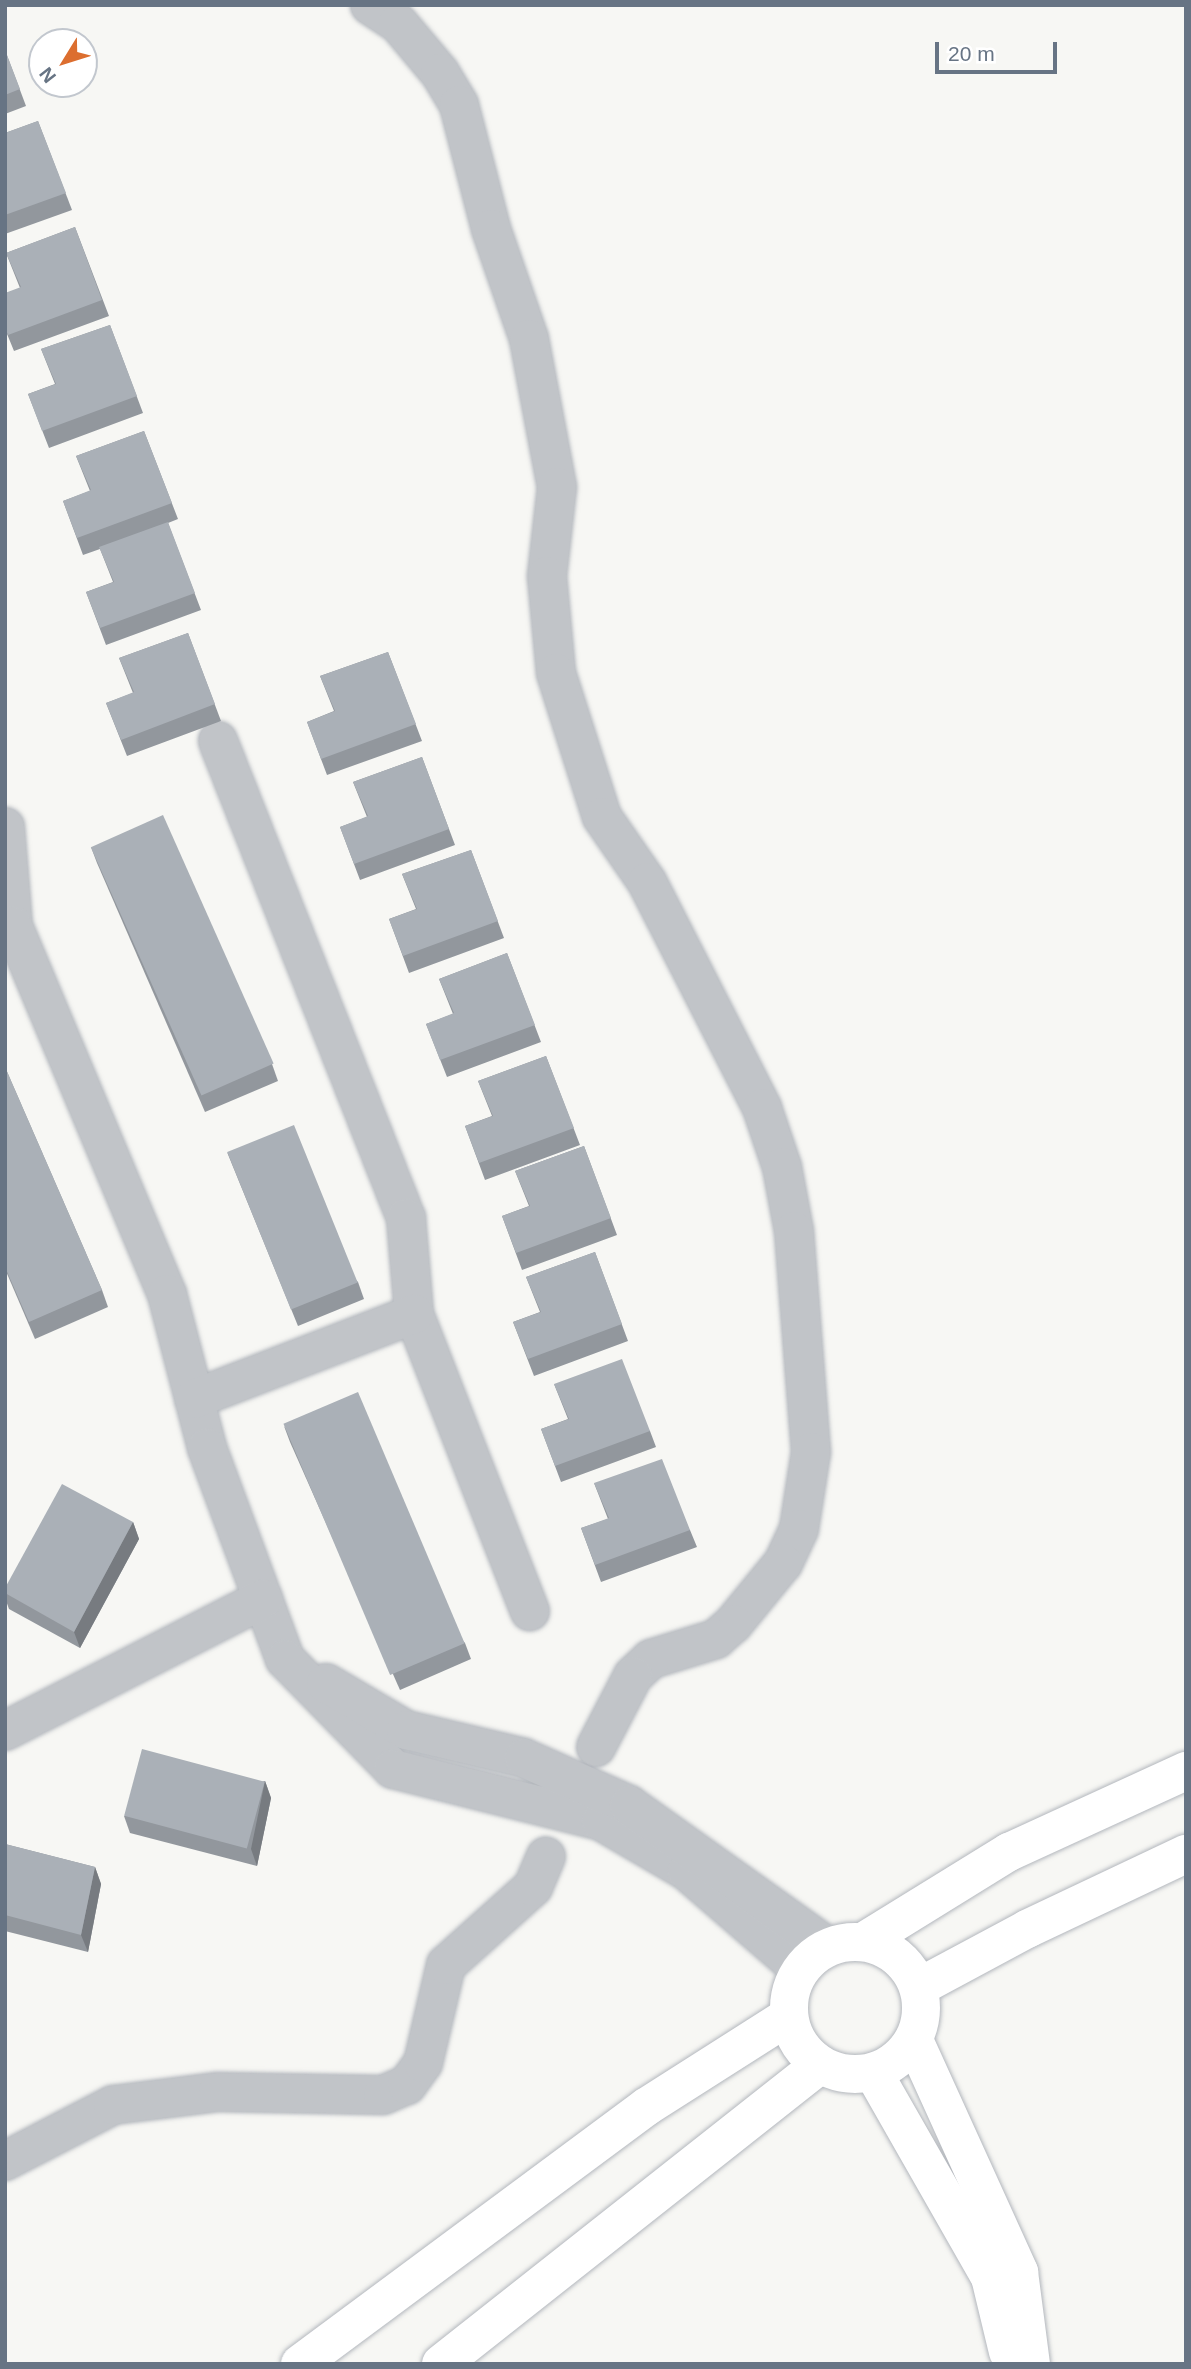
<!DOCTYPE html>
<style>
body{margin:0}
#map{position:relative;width:1191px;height:2369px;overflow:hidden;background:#f7f7f4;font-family:Helvetica,sans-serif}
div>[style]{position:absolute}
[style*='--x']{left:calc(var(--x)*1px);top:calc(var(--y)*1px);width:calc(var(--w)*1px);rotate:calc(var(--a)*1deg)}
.roads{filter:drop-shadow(0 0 2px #b3b7bd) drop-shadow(0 0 2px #b3b7bd)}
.street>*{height:38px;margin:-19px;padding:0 19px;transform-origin:19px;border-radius:19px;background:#c1c4c8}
.secondary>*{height:38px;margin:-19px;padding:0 19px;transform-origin:19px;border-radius:19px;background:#fff}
.secondary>.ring{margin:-19px;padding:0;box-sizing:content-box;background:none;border:38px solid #fff;border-radius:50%}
.wall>*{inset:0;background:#92979d}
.shaded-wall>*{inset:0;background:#777b80}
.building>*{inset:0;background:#aab0b7;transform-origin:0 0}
span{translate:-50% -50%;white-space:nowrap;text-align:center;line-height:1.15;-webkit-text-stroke:7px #fff;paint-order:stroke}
.frame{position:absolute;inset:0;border:7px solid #677484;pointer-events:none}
.north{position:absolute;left:28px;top:28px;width:70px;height:70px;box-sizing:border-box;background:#fff;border:2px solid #c2c7ce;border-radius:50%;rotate:232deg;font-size:19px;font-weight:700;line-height:28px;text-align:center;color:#677484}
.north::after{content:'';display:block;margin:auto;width:24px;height:32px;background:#dc6e2f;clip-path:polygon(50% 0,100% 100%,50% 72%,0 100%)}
.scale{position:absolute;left:935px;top:42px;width:122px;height:32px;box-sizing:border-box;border:4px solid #677484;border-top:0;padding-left:9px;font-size:21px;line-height:24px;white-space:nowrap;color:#677484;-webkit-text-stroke:5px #fff;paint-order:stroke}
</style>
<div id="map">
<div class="roads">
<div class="street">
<i style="--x:370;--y:5;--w:33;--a:33"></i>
<i style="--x:398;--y:23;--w:65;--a:50"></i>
<i style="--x:440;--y:73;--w:37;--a:59"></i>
<i style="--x:459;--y:105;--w:128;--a:75.5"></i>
<i style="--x:491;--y:229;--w:116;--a:70.9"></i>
<i style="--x:529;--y:339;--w:151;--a:79.3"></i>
<i style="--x:557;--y:487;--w:90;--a:96.4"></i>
<i style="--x:547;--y:576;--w:97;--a:84.7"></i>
<i style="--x:556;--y:673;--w:151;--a:72.3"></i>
<i style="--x:602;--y:817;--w:79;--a:55.3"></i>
<i style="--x:647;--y:882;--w:254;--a:63"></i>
<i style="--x:762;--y:1108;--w:62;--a:71.3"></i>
<i style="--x:782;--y:1167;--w:65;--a:79.4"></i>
<i style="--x:794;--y:1231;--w:222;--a:85.6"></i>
<i style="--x:811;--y:1452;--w:78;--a:98.9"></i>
<i style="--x:799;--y:1529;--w:38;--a:115"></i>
<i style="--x:783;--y:1563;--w:79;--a:129.3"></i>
<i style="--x:733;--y:1624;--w:23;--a:139"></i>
<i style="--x:716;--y:1639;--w:68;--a:162.9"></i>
<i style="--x:651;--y:1659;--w:25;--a:137"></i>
<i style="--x:633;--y:1676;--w:80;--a:117.5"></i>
<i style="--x:218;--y:741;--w:513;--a:68.49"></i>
<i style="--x:406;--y:1218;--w:96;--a:85.2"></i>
<i style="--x:414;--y:1314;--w:319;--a:68.7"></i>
<i style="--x:5;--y:827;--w:99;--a:85.4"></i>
<i style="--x:13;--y:926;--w:399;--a:67.3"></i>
<i style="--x:167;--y:1294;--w:159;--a:75.4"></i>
<i style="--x:207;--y:1448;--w:225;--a:69.7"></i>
<i style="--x:285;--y:1659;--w:154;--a:45.5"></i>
<i style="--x:393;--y:1769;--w:214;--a:14"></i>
<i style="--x:601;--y:1821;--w:99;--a:30.2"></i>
<i style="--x:687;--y:1871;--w:150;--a:40.9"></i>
<i style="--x:194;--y:1399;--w:236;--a:-21.1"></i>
<i style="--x:326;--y:1683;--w:93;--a:30.4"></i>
<i style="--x:406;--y:1730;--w:121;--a:13.3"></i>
<i style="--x:524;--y:1758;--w:115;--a:24.1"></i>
<i style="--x:629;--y:1805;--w:244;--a:35.5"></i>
<i style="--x:5;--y:1731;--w:290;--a:-27.1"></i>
<i style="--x:5;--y:2161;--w:122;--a:-27.4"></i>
<i style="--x:113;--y:2105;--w:106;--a:-7.1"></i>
<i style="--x:218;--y:2092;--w:165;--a:1"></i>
<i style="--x:383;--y:2095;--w:26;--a:-23"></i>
<i style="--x:407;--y:2085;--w:27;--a:-54"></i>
<i style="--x:423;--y:2063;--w:101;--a:-76.8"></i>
<i style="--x:446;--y:1965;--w:117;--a:-41.9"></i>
<i style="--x:533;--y:1887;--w:33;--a:-67"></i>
</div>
<div class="secondary">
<i class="ring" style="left:789px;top:1942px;width:94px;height:94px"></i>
<i style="--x:863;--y:1942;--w:172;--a:-31.7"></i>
<i style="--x:1009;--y:1852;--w:195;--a:-24.6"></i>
<i style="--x:919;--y:1987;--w:123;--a:-28.2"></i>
<i style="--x:1027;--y:1929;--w:176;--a:-25.3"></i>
<i style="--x:914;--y:2040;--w:255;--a:65.6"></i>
<i style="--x:1019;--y:2272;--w:93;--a:82.6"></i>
<i style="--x:873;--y:2072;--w:236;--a:60.3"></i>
<i style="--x:990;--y:2277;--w:77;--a:76.5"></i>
<i style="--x:300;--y:2364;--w:431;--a:-36.6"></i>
<i style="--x:646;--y:2107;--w:169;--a:-32.5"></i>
<i style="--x:441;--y:2364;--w:483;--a:-38.3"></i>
</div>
</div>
<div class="wall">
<i style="clip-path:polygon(5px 50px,26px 106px,5px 114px)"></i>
<i style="clip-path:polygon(38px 121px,72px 210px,5px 234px,5px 133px)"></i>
<i style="clip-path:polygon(75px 227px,109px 316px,14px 351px,5px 329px,20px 288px,6px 253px)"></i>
<i style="clip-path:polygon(110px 325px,143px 413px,49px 448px,28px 394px,55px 384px,41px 349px)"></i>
<i style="clip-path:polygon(144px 431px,178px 519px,168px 523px,201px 610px,106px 645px,86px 592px,113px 582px,100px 549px,83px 555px,63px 501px,90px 491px,76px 456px)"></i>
<i style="clip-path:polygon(188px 633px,221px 721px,127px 756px,106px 703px,133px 693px,119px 658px)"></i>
<i style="clip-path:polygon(388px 652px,422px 741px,327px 775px,307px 722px,334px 711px,320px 676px)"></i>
<i style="clip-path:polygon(422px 757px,455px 845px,360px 880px,340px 827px,367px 817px,353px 782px)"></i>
<i style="clip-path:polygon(91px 847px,272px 1064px,278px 1081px,205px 1112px,97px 863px)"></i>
<i style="clip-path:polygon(471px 850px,504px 938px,409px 973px,389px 919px,416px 909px,402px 874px)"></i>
<i style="clip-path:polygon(507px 953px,541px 1042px,447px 1077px,426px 1024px,453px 1014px,439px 979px)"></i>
<i style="clip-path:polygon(546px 1056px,580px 1145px,485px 1180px,465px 1126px,492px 1116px,478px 1081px)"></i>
<i style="clip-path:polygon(5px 1067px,102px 1290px,108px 1307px,35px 1339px,5px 1269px)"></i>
<i style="clip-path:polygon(584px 1146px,617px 1235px,522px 1270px,502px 1216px,529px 1206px,515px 1171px)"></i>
<i style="clip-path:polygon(227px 1152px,358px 1282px,364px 1299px,298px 1326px)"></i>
<i style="clip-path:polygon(595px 1252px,628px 1341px,534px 1376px,513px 1322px,540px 1312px,526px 1277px)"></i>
<i style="clip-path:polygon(554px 1384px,650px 1431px,656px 1447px,561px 1482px,541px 1429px,568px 1419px)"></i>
<i style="clip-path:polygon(284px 1426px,465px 1643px,471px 1659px,400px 1690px,290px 1442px)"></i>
<i style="clip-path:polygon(594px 1483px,690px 1530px,697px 1547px,601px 1582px,581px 1528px,608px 1519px)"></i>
<i style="clip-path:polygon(133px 1522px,139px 1539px,80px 1648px,9px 1609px,5px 1598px,5px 1588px)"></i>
<i style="clip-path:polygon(265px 1781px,271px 1798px,257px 1866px,130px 1833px,124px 1816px)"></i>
<i style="clip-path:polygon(5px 1844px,95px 1867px,101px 1884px,88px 1952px,5px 1931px)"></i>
</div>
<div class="shaded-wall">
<i style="clip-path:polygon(133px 1522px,139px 1539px,80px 1648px,74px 1632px)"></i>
<i style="clip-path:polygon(265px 1781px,271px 1798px,257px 1866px,251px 1849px)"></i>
<i style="clip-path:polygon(95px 1867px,101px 1884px,88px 1952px,81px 1935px)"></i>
</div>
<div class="building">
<i style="clip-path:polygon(5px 50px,20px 89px,5px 95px)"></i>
<i style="clip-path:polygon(38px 121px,66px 193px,5px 215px,5px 133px)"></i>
<i style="clip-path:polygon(75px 227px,102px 300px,8px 335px,5px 328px,5px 293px,21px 287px,6px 253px)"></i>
<i style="clip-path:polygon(110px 325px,137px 396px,42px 431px,28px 394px,56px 384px,41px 349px)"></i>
<i style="clip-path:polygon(144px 431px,172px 503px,77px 538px,63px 501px,91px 490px,76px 456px)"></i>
<i style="clip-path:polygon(168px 522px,195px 593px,100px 628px,86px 592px,114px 582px,99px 547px)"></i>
<i style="clip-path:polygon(188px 633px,215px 704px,121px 740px,106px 703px,134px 692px,119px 658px)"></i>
<i style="clip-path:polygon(388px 652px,416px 724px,321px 759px,307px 722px,335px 711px,320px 676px)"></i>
<i style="clip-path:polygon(422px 757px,449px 829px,354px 864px,340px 827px,368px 816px,353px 782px)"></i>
<i style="left:163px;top:815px;width:272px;height:79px;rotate:66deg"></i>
<i style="clip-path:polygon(471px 850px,498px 921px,403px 956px,389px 919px,417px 909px,402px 874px)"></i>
<i style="clip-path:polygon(507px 953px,535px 1025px,440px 1060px,426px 1024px,454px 1013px,439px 979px)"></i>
<i style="clip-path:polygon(546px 1056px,574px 1128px,479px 1163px,465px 1126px,493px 1116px,478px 1081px)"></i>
<i style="clip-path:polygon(5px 1067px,102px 1290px,29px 1322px,5px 1267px)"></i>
<i style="left:294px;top:1125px;width:170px;height:72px;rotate:68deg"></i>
<i style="clip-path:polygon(584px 1146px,611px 1218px,516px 1253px,502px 1216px,530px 1206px,515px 1171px)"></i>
<i style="clip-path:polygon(595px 1252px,622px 1324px,528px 1359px,513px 1322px,541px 1312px,526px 1277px)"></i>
<i style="clip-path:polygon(622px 1359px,650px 1431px,555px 1466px,541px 1429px,569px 1419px,554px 1384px)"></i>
<i style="left:358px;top:1392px;width:273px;height:81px;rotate:67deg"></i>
<i style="clip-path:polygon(662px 1459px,690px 1530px,595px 1565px,581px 1528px,609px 1518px,594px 1483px)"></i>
<i style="clip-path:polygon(62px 1484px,133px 1522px,74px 1632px,5px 1593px,5px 1588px)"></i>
<i style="left:142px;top:1749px;width:127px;height:69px;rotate:15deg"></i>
<i style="clip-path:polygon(5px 1844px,95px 1867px,81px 1935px,5px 1915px)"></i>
</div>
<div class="frame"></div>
<div class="north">N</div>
<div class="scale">20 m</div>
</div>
